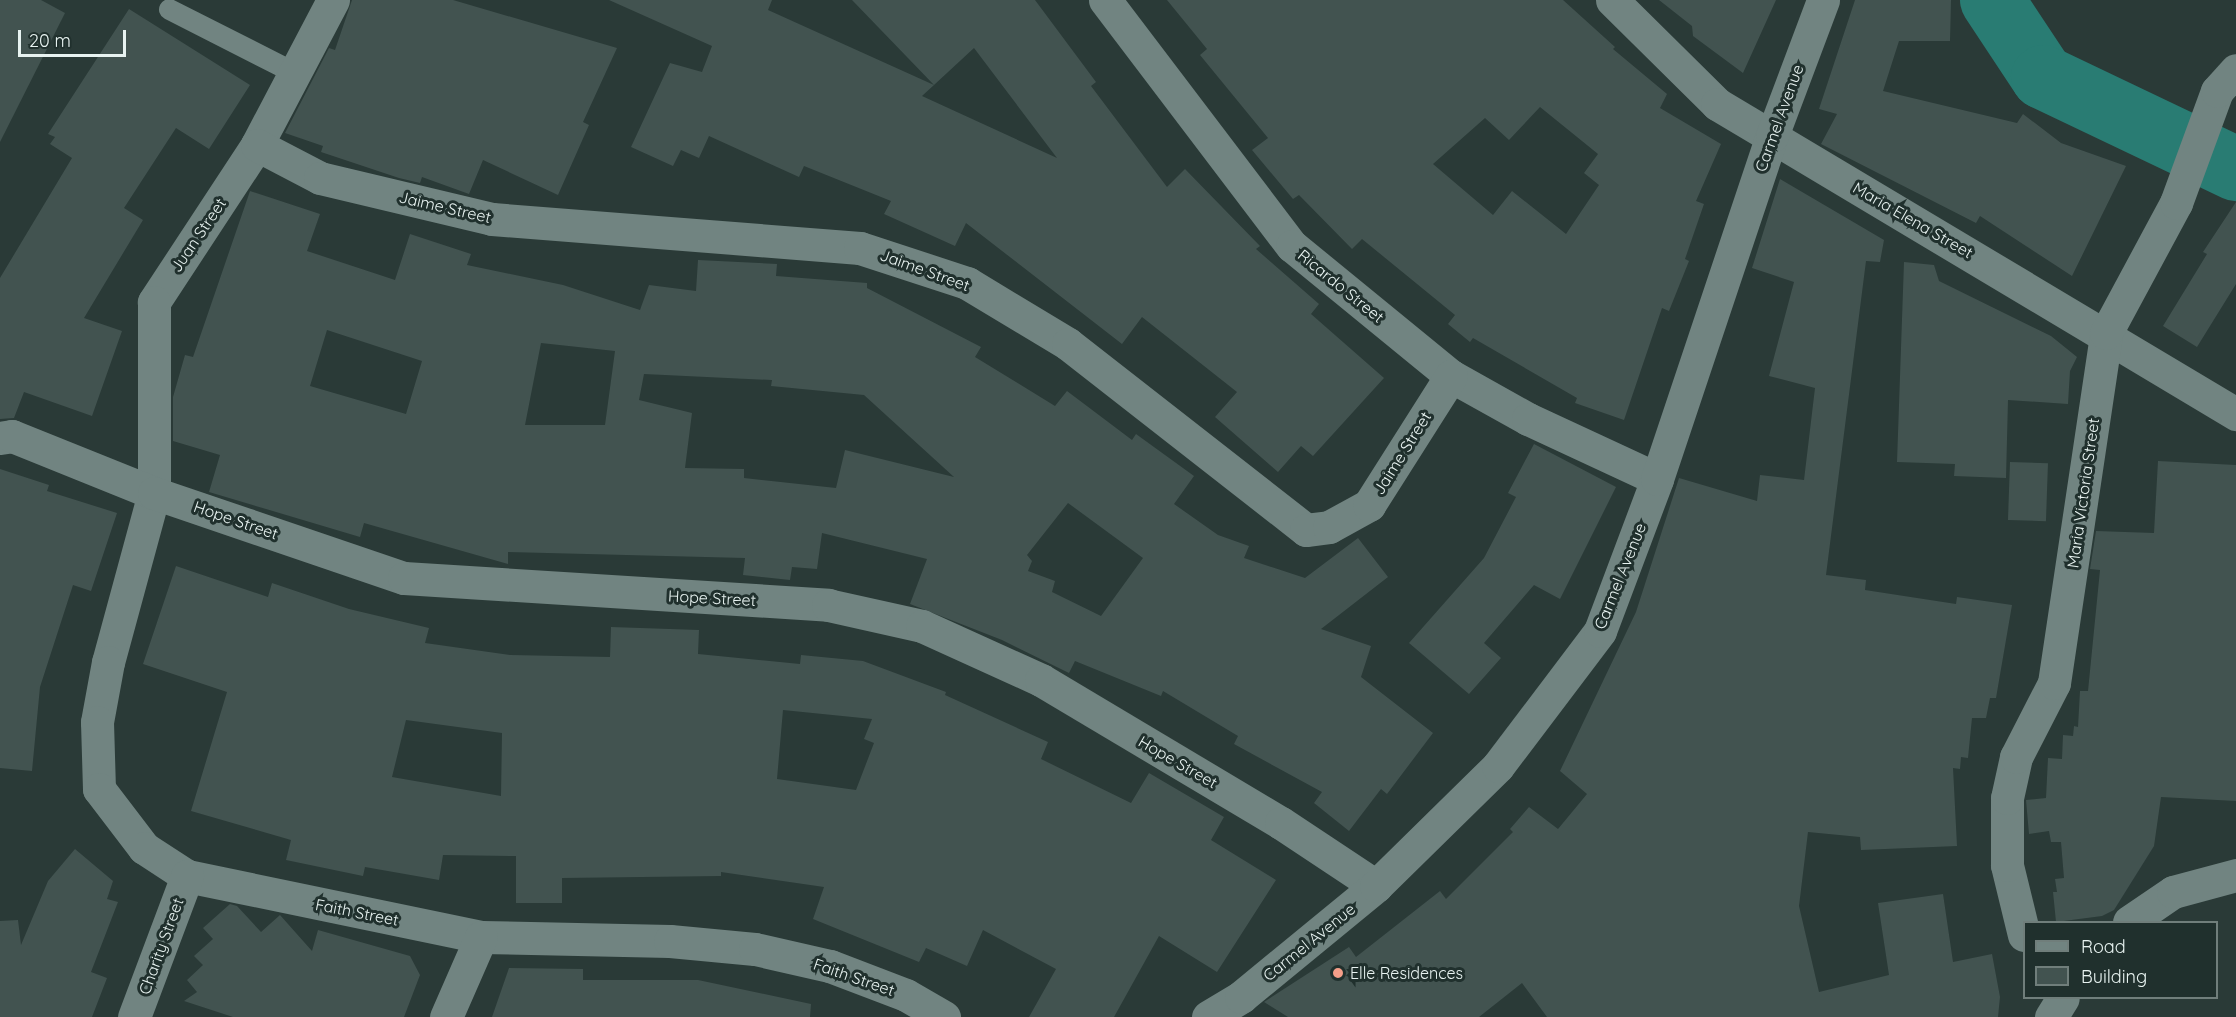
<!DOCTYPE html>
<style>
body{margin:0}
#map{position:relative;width:2236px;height:1017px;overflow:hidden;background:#2a3a37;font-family:Quicksand,sans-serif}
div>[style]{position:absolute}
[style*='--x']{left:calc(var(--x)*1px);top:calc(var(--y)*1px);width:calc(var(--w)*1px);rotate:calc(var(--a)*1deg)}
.river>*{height:64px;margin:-32px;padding:0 32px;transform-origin:32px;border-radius:32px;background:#297c73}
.building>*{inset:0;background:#425350;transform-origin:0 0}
.service>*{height:21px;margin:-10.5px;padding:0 10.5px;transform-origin:10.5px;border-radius:10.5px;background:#718481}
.minor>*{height:33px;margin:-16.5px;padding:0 16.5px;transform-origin:16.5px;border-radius:16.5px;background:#718481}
.tertiary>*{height:33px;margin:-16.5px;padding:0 16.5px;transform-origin:16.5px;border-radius:16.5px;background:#718481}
.dots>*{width:16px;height:16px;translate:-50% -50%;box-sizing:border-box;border:3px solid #20302d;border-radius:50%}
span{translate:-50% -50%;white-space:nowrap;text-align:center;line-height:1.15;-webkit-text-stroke:6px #20302d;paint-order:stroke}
.street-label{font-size:16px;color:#e8f3f1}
.poi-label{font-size:16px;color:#e8f3f1}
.left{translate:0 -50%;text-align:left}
.legend{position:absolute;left:2023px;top:921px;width:195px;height:78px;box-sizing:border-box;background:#20302d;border:2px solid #707e7b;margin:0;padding:8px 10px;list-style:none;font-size:18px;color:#e8f3f1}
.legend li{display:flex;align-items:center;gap:12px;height:30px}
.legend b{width:30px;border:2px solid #707e7b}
.scale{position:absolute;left:18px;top:30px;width:108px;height:27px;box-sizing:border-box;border:3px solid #e8f3f1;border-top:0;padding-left:8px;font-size:18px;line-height:21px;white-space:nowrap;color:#e8f3f1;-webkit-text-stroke:4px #20302d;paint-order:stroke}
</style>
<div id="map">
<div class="river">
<i style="--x:1992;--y:0;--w:92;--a:56.5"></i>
<i style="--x:2043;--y:77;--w:214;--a:25.5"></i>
</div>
<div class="building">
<i style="clip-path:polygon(0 0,41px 0,65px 13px,0 142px)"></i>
<i style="clip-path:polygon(352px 0,453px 0,617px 48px,583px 122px,589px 125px,558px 195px,483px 160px,469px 194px,422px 177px,420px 183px,399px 178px,321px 152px,323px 146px,285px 133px,329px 48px,335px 50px)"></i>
<i style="clip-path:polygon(609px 0,772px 0,768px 10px,934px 85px,922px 96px,1057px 158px,974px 48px,934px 85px,852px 0,1035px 0,1096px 82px,1091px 86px,1167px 187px,1185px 169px,1260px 246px,1256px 249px,1319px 304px,1311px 314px,1384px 378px,1313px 456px,1301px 446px,1278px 472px,1215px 417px,1237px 392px,1142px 317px,1122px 344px,966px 223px,955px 246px,884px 214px,891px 201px,804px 166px,799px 177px,709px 136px,699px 158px,681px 150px,673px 166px,631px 147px,670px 63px,702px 72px,712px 46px)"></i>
<i style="clip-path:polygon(evenodd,1167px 0,1563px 0,1615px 47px,1613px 49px,1667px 94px,1660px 108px,1721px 144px,1696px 201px,1704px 204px,1685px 259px,1689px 261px,1669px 311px,1662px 308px,1624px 420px,1575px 403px,1577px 398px,1473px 338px,1470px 342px,1448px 324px,1455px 315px,1362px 239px,1352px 249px,1299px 195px,1293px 199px,1252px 150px,1268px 138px,1200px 55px,1207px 49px,1167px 0,1540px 107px,1598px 154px,1584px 173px,1599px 185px,1566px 234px,1512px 191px,1493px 215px,1433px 164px,1485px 118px,1509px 140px,1540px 107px)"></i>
<i style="clip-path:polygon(1659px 0,1776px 0,1743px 73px,1693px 36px,1692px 26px)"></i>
<i style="clip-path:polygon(1855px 0,1951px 0,1950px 41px,1899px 41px,1883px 91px,2017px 123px,2023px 114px,2061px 143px,2126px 166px,2072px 276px,1980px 216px,1976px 223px,1821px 144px,1837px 114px,1819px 109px)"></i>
<i style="clip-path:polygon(129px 9px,250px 85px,209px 149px,176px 128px,124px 208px,143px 220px,84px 318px,122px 331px,92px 416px,24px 392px,14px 418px,0 419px,0 278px,72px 158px,50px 144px,55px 137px,48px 134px)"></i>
<i style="clip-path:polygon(1780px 179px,1884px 240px,1880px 262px,1866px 261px,1826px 575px,1866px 580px,1865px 590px,1956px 604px,1957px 597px,2012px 605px,1996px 698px,1990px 698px,1986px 718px,1972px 718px,1968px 758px,1961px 757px,1960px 769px,1953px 768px,1957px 846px,1861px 850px,1860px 837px,1808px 832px,1799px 906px,1819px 992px,1889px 975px,1878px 903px,1943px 894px,1953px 962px,1992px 954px,2000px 997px,1998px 1017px,1547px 1017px,1522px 983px,1479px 1017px,1288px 1017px,1264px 1002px,1349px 947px,1356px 957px,1440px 891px,1446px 899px,1513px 832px,1510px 829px,1529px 807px,1558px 829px,1587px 794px,1560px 771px,1636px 612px,1679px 478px,1757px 501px,1760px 475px,1804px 480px,1815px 388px,1769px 376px,1794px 282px,1752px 268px)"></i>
<i style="clip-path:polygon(evenodd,250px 191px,320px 214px,307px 251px,395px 280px,410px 234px,471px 254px,467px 265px,563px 285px,640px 310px,649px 285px,696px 291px,698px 260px,777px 264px,776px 276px,867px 283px,867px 288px,981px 347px,975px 357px,1055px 406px,1067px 391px,1132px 440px,1136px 434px,1194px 476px,1174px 504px,1218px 535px,1249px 546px,1244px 558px,1305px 578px,1358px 538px,1388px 577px,1321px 629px,1371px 646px,1361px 677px,1433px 733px,1387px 794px,1381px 789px,1349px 831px,1314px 803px,1322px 792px,1234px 744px,1238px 736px,1163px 691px,1161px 696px,1075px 661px,1069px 673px,1002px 640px,910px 604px,927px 559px,822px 533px,817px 569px,792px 567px,790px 580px,743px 575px,745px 558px,508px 552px,508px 564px,364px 523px,360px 537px,209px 492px,220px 455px,173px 441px,173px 397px,185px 355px,193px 357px,250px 191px,327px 330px,422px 361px,406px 414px,310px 386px,327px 330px,250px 191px,541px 343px,615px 351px,605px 425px,525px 425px,541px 343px,250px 191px,644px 374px,772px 380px,771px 386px,864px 395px,954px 477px,845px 450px,836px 488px,744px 478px,744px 469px,685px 468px,692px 413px,639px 400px,644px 374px,250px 191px,1068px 503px,1143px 558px,1101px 616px,1052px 592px,1055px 581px,1028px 571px,1032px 561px,1027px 555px,1068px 503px)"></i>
<i style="clip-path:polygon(2236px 202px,2236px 284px,2197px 347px,2163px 326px,2207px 254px,2203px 252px)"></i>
<i style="clip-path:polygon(1904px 262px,1934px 265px,1939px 281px,2051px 336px,2077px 357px,2070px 371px,2068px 404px,2008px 400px,2006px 478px,1954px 476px,1955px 464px,1897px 462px)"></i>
<i style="clip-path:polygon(1534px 444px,1616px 487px,1560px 599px,1534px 585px,1484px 643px,1501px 658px,1469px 694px,1409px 643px,1484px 558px,1516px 497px,1508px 493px)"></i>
<i style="clip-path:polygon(2158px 461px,2236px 465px,2236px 801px,2161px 797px,2154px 846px,2114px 910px,2102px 916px,2056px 922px,2053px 892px,2057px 892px,2055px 879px,2064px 878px,2061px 842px,2051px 842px,2049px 831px,2029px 834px,2026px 800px,2046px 798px,2048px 758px,2062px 759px,2063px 735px,2073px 736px,2074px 726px,2078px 727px,2080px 691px,2088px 691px,2100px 570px,2090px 569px,2096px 531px,2154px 533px)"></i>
<i style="left:2010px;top:462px;width:38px;height:58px;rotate:2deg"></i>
<i style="clip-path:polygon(0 469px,49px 485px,47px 491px,117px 513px,91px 591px,73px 585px,40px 687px,32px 771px,0 768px)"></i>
<i style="clip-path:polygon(evenodd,176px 566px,268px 597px,272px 583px,349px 609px,429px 628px,425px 643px,510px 655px,610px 657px,611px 627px,699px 630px,698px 654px,800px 664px,801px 655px,863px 661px,946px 692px,945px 695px,1048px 742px,1041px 759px,1131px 803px,1149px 773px,1224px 817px,1211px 840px,1276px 880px,1217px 972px,1159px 936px,1114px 1017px,1029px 1017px,1056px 969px,983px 930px,967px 966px,926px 948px,919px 962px,813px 919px,824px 887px,721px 872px,721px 876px,562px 878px,562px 903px,516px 903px,516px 856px,443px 855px,439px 880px,365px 867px,363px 876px,286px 860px,291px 840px,191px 811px,227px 692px,143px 664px,176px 566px,783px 710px,872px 719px,864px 739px,874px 743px,856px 790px,777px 779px,783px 710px,176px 566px,406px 720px,502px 733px,501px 796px,392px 777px,406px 720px)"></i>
<i style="clip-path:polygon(75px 849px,113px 881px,107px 899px,118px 902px,91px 972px,107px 978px,92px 1017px,0 1017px,0 921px,18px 920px,21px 945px,48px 881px)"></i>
<i style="clip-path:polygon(230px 904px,237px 906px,261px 932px,280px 915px,312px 951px,318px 930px,410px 956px,420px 975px,404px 1017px,233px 1017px,184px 1001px,197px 992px,187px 980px,203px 965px,194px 956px,213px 939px,203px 928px)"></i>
<i style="clip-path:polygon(509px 968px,583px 969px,583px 980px,698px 980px,811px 1004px,810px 1017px,492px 1017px)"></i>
</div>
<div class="service">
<i style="--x:169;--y:9;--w:144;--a:26.9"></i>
</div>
<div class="minor">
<i style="--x:333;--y:0;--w:164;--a:117.7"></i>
<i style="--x:257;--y:145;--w:188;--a:123.3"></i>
<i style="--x:154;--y:302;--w:191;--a:90"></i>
<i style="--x:154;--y:493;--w:175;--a:105.2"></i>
<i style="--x:108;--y:662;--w:61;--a:100.4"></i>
<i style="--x:97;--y:722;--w:67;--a:88.3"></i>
<i style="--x:99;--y:789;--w:74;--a:52.7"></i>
<i style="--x:144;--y:848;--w:51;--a:33.1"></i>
<i style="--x:187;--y:876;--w:300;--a:11.7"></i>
<i style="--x:481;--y:937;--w:189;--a:1.2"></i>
<i style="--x:670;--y:941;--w:85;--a:5.4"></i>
<i style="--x:755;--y:949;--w:77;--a:12.8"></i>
<i style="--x:830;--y:966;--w:81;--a:20.9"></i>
<i style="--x:906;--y:995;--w:44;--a:30.1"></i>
<i style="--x:1105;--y:0;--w:309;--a:52.8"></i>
<i style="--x:1292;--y:246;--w:205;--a:39.3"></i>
<i style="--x:1451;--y:376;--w:88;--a:29.2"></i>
<i style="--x:1528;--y:419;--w:142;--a:24.9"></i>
<i style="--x:1612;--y:0;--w:148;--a:44.7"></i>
<i style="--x:1717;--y:104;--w:605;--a:30.85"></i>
<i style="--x:257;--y:145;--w:71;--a:27.6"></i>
<i style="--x:320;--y:178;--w:177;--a:13.4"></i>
<i style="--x:492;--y:219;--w:369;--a:4.5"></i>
<i style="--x:860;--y:248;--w:113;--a:18.1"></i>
<i style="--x:967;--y:283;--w:118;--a:31.1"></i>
<i style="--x:1068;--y:344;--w:302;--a:38"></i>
<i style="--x:1306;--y:530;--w:23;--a:-7"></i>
<i style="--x:1329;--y:527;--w:46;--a:-28.8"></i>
<i style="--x:1369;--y:505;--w:153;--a:-57.6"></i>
<i style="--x:0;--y:438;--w:12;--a:-9"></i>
<i style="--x:12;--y:436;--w:153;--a:21.9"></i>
<i style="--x:154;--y:493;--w:264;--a:18.8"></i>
<i style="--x:404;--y:578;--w:425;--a:3.6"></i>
<i style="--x:828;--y:605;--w:96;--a:12.6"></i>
<i style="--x:922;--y:626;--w:131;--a:24.4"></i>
<i style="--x:1041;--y:680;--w:279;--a:30.8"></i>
<i style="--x:1281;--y:823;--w:114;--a:33.6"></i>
<i style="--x:2129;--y:922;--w:53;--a:-34.3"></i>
<i style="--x:2173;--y:892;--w:65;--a:-15.1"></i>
<i style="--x:2024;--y:935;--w:72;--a:-103.7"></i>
<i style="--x:2007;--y:865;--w:67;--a:-90"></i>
<i style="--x:2007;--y:798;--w:42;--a:-77.6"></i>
<i style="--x:2016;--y:757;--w:83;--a:-62.8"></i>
<i style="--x:2054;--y:683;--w:354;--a:-81.5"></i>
<i style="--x:2106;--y:333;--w:148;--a:-61.7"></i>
<i style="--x:2176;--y:203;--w:119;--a:-69.9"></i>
<i style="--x:2217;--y:91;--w:28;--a:-48"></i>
<i style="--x:134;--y:1017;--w:151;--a:-69.4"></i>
<i style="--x:446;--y:1017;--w:87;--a:-66.4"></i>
<i style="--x:2051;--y:1017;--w:22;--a:-58"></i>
</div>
<div class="tertiary">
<i style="--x:1208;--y:1017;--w:39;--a:-31"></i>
<i style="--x:1241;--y:997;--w:175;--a:-39.4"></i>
<i style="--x:1376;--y:886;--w:171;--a:-44.5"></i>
<i style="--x:1498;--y:766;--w:169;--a:-52.9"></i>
<i style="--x:1600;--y:631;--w:162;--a:-69.4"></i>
<i style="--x:1657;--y:479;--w:362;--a:-71.5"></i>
<i style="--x:1772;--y:136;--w:145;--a:-69.4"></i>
</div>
<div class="dots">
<i style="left:1338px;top:973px;background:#f49e89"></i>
</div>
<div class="street-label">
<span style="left:1779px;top:118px;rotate:-70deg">Carmel Avenue</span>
<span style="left:445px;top:207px;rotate:13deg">Jaime Street</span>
<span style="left:1913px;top:220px;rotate:30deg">Maria Elena Street</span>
<span style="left:198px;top:235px;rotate:-56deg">Juan Street</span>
<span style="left:925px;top:270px;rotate:20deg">Jaime Street</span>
<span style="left:1341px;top:286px;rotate:39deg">Ricardo Street</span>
<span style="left:1402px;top:453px;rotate:-58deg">Jaime Street</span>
<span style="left:2083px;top:493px;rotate:-82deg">Maria Victoria Street</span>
<span style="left:236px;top:520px;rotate:19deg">Hope Street</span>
<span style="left:1620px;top:576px;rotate:-68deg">Carmel Avenue</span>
<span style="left:712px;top:598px;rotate:3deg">Hope Street</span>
<span style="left:1178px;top:762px;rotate:30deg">Hope Street</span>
<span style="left:357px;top:912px;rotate:11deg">Faith Street</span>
<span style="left:1309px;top:942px;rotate:-39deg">Carmel Avenue</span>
<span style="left:161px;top:946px;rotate:-70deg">Charity Street</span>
<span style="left:854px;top:977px;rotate:19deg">Faith Street</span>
</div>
<div class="poi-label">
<span class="left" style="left:1350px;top:973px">Elle Residences</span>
</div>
<ul class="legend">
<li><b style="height:8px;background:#718481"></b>Road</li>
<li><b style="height:16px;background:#425350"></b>Building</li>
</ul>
<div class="scale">20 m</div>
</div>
